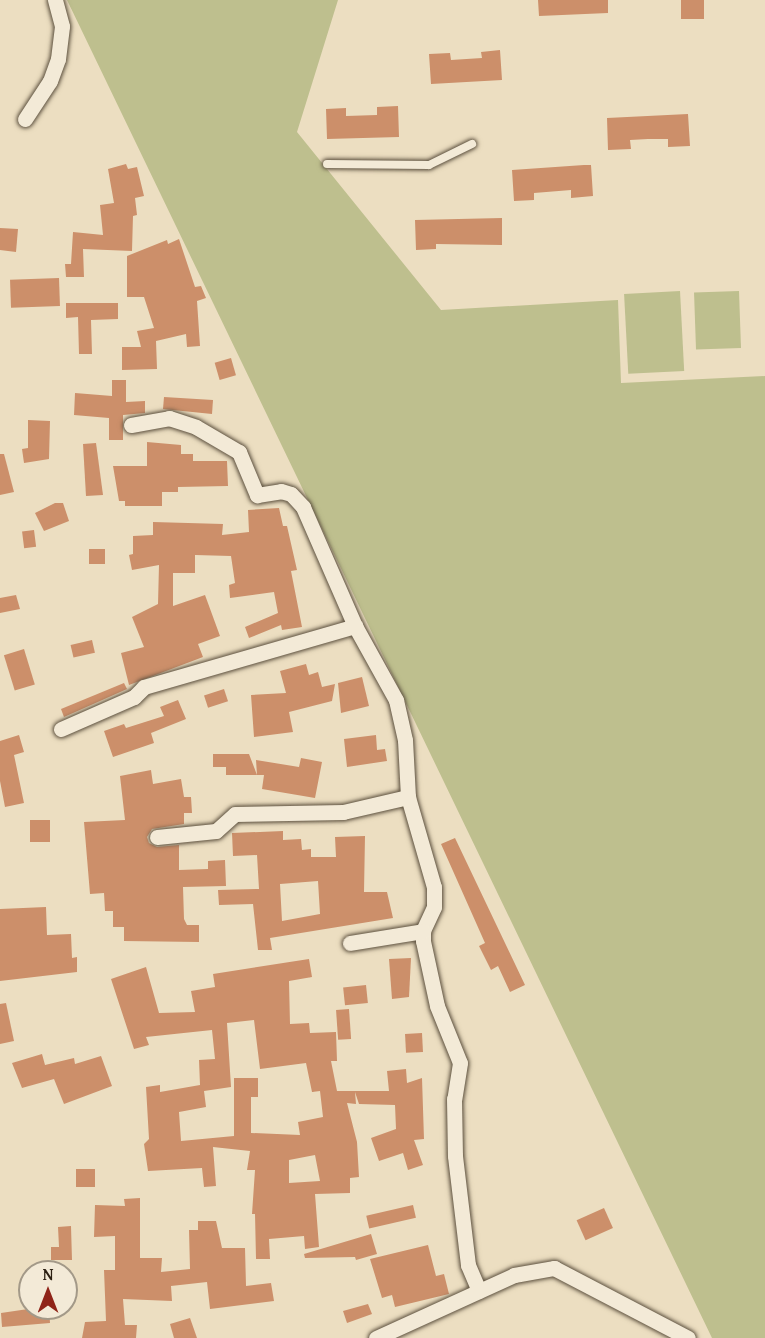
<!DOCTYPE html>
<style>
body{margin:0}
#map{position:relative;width:765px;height:1338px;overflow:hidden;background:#ecdec1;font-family:"Gentium Book Plus",serif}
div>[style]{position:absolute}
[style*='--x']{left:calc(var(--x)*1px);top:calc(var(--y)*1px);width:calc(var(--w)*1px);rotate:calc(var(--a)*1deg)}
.green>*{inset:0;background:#bebf8e;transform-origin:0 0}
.building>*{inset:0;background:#cc8f6a;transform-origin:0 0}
.roads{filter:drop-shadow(0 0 2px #5c503e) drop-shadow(0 0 2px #5c503e)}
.lane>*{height:8px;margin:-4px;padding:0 4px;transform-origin:4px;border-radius:4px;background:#f3ead7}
.street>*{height:15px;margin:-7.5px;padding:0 7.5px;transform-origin:7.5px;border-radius:7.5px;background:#f3ead7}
span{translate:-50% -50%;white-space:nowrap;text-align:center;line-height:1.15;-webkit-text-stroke:4.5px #f3ead7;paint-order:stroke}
.north{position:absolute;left:18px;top:1260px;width:60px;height:60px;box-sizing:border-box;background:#f3ead7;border:2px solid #a39988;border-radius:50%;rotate:0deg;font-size:16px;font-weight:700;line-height:24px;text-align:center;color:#2c2012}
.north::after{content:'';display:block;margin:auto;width:21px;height:27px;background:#8f2418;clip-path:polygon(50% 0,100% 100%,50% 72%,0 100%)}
</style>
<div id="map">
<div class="green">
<i style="clip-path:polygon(67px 0,338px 0,297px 132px,441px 310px,618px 300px,621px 383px,765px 376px,765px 1338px,712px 1338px)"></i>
<i style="left:680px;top:291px;width:80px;height:56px;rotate:87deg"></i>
<i style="left:739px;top:291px;width:57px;height:45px;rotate:88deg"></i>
</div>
<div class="building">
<i style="clip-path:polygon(538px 0,608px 0,608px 13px,539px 16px)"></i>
<i style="left:681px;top:0;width:23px;height:19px"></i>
<i style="clip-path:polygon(500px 50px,502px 80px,431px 84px,429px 54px,450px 53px,451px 60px,482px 58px,481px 52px)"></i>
<i style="clip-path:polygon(398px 106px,399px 137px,327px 139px,326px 109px,346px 108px,346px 116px,377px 115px,377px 107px)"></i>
<i style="clip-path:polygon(688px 114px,690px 146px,668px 147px,668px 139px,648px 139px,630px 140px,631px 149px,608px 150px,607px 118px)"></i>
<i style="clip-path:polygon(126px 164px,128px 169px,137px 167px,144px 196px,135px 198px,137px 215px,133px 216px,132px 251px,83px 249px,84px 277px,66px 277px,65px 264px,71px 264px,73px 232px,103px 235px,100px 205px,114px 203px,108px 169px)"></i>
<i style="clip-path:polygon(584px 165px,591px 165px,593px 196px,571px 198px,571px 190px,534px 193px,534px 200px,514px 201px,512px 170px)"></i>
<i style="clip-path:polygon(502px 218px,502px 245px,436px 244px,436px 249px,416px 250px,415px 220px)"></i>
<i style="clip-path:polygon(0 228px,18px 229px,16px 252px,0 250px)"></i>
<i style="clip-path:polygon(179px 239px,195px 287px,201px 286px,206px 298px,197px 301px,200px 346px,187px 347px,186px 334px,156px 341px,157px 369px,122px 370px,122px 347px,141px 347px,137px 331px,154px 328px,144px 297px,127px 297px,127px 256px,167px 240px,168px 244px)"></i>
<i style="left:59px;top:278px;width:28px;height:49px;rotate:88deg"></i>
<i style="clip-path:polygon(66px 303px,118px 303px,118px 319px,91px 320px,92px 354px,79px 354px,78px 317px,66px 318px)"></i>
<i style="left:231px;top:358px;width:18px;height:17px;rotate:74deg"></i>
<i style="clip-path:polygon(112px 380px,126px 380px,126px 402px,145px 401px,145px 413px,123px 415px,123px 440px,109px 440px,109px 418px,74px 415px,75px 393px,112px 396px)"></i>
<i style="clip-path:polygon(164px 397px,213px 400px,212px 414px,163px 409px)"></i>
<i style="clip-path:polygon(28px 420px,50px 421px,49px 459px,24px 463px,22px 449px,28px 448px)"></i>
<i style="clip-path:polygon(147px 442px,181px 445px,181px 454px,193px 454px,193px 461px,227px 461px,228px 486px,178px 487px,178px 492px,162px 492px,162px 506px,125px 506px,125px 501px,119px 501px,113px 466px,147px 466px)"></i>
<i style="clip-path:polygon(96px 443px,103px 495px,86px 496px,83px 444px)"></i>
<i style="clip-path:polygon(0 454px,4px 454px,14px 492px,0 495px)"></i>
<i style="clip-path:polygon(55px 503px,63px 503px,69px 521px,44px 531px,35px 513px)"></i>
<i style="clip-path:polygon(279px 508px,283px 526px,287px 526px,297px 570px,291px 571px,302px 627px,282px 630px,281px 625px,249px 638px,245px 627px,278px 613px,274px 592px,230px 598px,229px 585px,235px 583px,231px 556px,195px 555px,195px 573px,173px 573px,173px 606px,205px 595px,220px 636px,198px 644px,203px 657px,129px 685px,121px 653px,144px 647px,132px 617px,158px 604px,159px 565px,132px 570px,129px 555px,133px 554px,133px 536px,153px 535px,153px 522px,223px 524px,222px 535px,249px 532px,248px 510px)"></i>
<i style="left:34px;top:530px;width:17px;height:12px;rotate:83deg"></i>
<i style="left:105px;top:549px;width:15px;height:16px;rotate:90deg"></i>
<i style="clip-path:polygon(16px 595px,20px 609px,0 613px,0 598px)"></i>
<i style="left:92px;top:640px;width:13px;height:22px;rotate:77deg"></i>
<i style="left:24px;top:649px;width:37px;height:21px;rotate:73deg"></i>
<i style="clip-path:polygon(306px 664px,309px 675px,318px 672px,322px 687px,335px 684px,332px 701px,289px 712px,293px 732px,254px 737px,251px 695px,286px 693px,280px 671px)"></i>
<i style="clip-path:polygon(362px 677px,369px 706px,341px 713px,338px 683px)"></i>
<i style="clip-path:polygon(124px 683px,127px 689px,64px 717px,61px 709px)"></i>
<i style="left:224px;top:689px;width:13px;height:21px;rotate:72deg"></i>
<i style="clip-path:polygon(178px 700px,186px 719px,151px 733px,154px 743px,113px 757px,104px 731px,124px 724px,126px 728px,164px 716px,160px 707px)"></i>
<i style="clip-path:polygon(19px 735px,24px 752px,14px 755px,24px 803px,5px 807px,0 781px,0 741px)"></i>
<i style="clip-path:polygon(376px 735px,377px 750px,385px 749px,387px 761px,347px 767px,344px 739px)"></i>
<i style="clip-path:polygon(213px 754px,249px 754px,257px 775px,256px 760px,299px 767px,301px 758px,322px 762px,315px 798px,262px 789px,264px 775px,226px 775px,226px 767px,213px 767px)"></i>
<i style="clip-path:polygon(151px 770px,153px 784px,181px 779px,184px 797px,191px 797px,192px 813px,184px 813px,184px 824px,152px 829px,147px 837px,149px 843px,157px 847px,179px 845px,179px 870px,208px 869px,208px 861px,225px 860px,226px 886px,183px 887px,184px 919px,187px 925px,199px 925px,199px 942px,124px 941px,124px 927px,113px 927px,113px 911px,105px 911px,104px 893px,90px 894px,84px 822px,125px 820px,120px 776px)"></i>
<i style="left:30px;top:820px;width:20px;height:22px"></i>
<i style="clip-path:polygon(evenodd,283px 831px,283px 840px,301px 839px,302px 850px,311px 849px,311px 857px,336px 857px,335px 837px,365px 836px,364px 892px,387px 892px,393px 918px,270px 938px,272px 950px,258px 950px,253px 904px,219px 905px,218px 890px,259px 889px,257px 855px,233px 856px,232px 833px,283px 831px,318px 881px,320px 914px,282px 921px,280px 884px,318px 881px)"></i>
<i style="clip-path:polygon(455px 838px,525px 985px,510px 992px,498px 966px,491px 970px,479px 946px,485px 943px,441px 844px)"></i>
<i style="clip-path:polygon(46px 907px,47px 935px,71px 934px,72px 958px,77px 957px,77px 972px,0 981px,0 909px)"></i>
<i style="clip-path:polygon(411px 958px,409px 997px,392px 999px,389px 959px)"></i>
<i style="clip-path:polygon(evenodd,309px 959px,312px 977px,289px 981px,290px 1024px,309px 1023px,310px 1033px,336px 1032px,337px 1061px,331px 1061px,337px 1091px,389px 1091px,387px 1071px,406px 1069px,407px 1083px,422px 1078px,424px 1139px,414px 1140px,423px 1165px,408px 1170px,403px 1153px,379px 1161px,371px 1138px,396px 1129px,395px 1105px,359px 1104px,355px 1092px,356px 1104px,347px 1103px,357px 1142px,359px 1177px,350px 1178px,350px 1193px,315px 1194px,319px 1247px,305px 1249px,304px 1236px,269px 1239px,270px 1259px,256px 1259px,255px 1214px,252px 1214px,255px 1170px,247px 1170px,250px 1151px,213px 1147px,216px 1186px,204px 1187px,202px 1168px,148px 1171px,144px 1144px,149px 1139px,146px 1087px,160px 1085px,160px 1092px,200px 1085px,199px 1060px,215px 1059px,212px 1030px,146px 1037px,149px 1045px,134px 1049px,111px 979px,146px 967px,159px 1013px,195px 1012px,191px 991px,215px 987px,213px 974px,309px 959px,254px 1020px,260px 1069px,306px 1063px,312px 1092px,320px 1091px,323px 1117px,298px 1122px,300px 1135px,251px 1133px,251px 1097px,258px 1097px,258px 1078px,234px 1078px,234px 1136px,181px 1141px,179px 1112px,206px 1107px,204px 1091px,231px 1087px,227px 1023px,254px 1020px,309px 959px,315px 1155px,320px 1181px,289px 1183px,289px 1160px,315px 1155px)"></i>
<i style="left:366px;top:985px;width:18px;height:23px;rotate:84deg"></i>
<i style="clip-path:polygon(6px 1003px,14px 1041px,0 1044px,0 1004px)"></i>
<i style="left:349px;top:1009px;width:30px;height:13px;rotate:86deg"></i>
<i style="left:422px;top:1033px;width:19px;height:17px;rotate:87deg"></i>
<i style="clip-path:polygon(42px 1054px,45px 1065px,74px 1058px,75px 1064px,101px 1056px,112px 1086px,64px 1104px,54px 1079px,22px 1088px,12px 1063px)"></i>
<i style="left:76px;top:1169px;width:19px;height:18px"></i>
<i style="clip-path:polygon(140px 1198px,140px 1258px,162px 1258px,161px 1272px,190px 1269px,189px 1230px,198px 1230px,198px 1221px,216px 1221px,222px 1248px,245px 1248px,246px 1286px,271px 1283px,274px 1301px,210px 1309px,207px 1282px,171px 1286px,172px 1301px,123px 1299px,125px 1325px,137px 1325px,136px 1338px,82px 1338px,85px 1322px,106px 1321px,104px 1270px,115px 1270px,115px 1236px,94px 1237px,95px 1205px,125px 1206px,124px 1199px)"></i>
<i style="left:413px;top:1205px;width:13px;height:48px;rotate:77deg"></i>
<i style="left:604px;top:1208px;width:22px;height:30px;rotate:66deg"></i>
<i style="clip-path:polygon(71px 1226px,72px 1260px,51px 1260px,51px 1247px,59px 1247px,58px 1227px)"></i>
<i style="clip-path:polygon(371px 1234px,377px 1254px,356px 1260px,355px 1257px,305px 1258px,304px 1254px)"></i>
<i style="clip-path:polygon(428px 1245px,436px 1276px,444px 1274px,449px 1294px,395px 1307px,392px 1295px,382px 1298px,370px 1259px)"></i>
<i style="clip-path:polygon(368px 1304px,372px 1314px,347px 1323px,343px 1311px)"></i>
<i style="clip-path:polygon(35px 1308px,49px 1308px,50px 1323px,2px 1327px,1px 1313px)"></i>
<i style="clip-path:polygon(190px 1318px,197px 1338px,174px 1338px,170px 1324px)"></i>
</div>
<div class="roads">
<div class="lane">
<i style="--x:327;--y:164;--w:102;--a:0.6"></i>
<i style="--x:429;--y:165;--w:48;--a:-26"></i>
</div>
<div class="street">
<i style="--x:25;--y:119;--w:45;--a:-56.7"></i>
<i style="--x:50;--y:81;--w:23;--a:-70"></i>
<i style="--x:58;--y:59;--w:33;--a:-83"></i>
<i style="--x:62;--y:26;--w:27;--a:-105"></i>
<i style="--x:131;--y:425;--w:39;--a:-10"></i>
<i style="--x:169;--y:418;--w:28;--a:18"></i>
<i style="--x:196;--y:427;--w:50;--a:30.2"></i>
<i style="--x:239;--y:452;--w:47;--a:67.3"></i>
<i style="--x:257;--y:495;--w:24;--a:-9"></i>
<i style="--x:281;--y:491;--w:10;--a:17"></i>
<i style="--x:291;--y:494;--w:18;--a:47"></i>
<i style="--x:303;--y:507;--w:130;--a:66.4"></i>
<i style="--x:355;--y:626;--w:85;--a:61"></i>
<i style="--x:396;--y:700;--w:41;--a:77.3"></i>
<i style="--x:405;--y:740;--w:57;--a:87"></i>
<i style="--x:408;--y:797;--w:94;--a:73.9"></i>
<i style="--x:434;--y:887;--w:20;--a:90"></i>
<i style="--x:434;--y:907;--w:26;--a:115"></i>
<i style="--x:423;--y:931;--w:10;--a:90"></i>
<i style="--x:423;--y:941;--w:66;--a:77.8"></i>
<i style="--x:437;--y:1006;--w:61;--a:68"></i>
<i style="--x:460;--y:1063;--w:36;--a:99"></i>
<i style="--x:454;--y:1099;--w:57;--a:89"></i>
<i style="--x:455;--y:1156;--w:110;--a:83.2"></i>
<i style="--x:468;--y:1265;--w:28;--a:67"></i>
<i style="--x:61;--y:729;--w:80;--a:-23.7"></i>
<i style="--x:134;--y:697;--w:14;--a:-45"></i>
<i style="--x:144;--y:687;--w:220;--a:-16.1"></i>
<i style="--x:157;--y:837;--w:59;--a:-5.8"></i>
<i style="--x:216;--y:831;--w:25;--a:-42"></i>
<i style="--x:235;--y:814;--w:108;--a:-1.1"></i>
<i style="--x:343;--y:812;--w:67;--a:-13"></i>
<i style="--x:350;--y:943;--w:74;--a:-9.3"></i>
<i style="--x:376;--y:1338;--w:152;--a:-24.5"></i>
<i style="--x:514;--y:1275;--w:41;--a:-9.9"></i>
<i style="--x:554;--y:1268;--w:151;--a:27.6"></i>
</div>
</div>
<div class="north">N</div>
</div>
